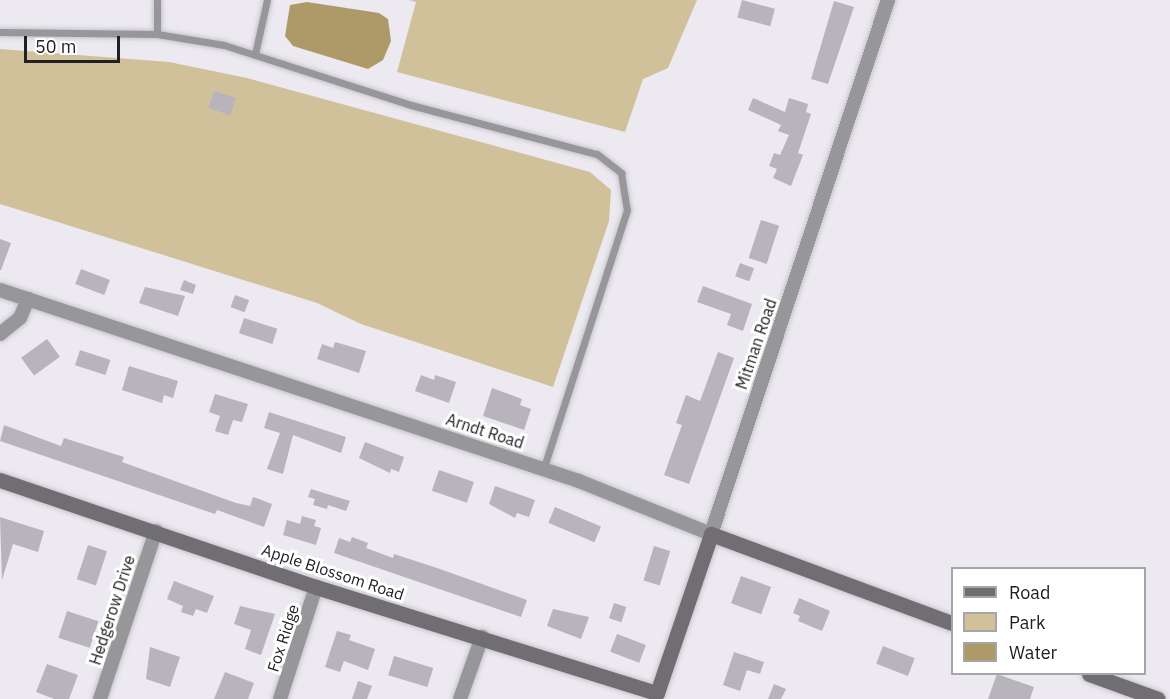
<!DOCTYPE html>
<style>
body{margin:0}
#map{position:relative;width:1170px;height:699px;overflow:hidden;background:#ece9f0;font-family:"IBM Plex Sans",sans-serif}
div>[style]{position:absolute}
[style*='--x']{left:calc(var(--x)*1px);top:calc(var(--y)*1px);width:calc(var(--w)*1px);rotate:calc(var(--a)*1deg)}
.green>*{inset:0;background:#d1c19b}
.water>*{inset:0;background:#ae9a69}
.building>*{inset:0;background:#b8b4bb;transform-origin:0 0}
.roads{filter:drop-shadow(0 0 2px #c7c5cb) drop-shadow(0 0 2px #c7c5cb)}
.lane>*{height:7px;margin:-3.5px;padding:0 3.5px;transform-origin:3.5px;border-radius:3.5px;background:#979699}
.street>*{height:14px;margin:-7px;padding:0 7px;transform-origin:7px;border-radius:7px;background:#979699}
.secondary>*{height:15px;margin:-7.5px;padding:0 7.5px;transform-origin:7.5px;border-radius:7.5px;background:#706e72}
span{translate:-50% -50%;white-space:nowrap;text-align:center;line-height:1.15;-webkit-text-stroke:6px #fff;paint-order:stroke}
.street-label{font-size:16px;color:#212023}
.legend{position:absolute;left:951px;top:567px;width:195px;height:108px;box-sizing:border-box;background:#fff;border:2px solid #a6a6a7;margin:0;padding:8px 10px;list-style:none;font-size:18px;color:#212023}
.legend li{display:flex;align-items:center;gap:12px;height:30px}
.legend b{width:30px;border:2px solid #a6a6a7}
.scale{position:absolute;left:24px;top:36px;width:96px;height:27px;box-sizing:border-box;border:3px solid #212023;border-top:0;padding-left:8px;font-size:18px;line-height:21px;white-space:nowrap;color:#212023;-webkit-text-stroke:4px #fff;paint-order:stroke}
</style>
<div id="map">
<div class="green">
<i style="clip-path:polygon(409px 0,697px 0,668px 68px,643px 79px,625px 132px,397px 72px,416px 2px)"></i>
<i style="clip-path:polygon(0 49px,169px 62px,247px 78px,590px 172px,611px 190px,609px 221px,553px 387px,361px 324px,317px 303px,0 204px)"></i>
</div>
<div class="water">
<i style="clip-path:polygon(307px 2px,379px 13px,388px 19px,391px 41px,383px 60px,368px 69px,293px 46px,285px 36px,290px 5px)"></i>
</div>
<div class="building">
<i style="left:742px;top:0;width:34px;height:18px;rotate:15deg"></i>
<i style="clip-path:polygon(834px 1px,854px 7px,828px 84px,811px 79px)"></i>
<i style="left:214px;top:91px;width:23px;height:18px;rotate:18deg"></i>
<i style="clip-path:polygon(753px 98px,785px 112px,789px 98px,808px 104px,806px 112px,811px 114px,798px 153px,803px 155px,791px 186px,773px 178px,777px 169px,769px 166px,774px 153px,780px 155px,789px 135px,778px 131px,781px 125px,748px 110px)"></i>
<i style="left:761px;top:220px;width:19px;height:40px;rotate:18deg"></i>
<i style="clip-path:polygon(0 239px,11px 243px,1px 270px,0 270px)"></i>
<i style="left:740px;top:263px;width:15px;height:14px;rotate:20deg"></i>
<i style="left:81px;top:269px;width:31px;height:16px;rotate:21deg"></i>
<i style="clip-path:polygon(184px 280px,196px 285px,193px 294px,180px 290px)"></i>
<i style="clip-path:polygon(703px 286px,752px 304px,743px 331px,727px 325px,731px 314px,697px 302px)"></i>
<i style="clip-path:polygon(145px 287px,185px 296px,178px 316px,139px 303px)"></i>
<i style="left:235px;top:295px;width:15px;height:13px;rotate:20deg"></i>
<i style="left:244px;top:318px;width:35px;height:16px;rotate:18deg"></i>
<i style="left:47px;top:339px;width:22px;height:32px;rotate:54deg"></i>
<i style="clip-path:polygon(335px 342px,366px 351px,359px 373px,317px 359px,322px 344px,333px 348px)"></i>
<i style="left:80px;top:350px;width:32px;height:16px;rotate:18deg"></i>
<i style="clip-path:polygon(718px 352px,734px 358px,689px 484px,664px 475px,682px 425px,676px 423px,686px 395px,700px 401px)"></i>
<i style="clip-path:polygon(129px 366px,178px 381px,173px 398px,164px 395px,162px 403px,122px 390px)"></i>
<i style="clip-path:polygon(421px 375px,434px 380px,435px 375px,456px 382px,449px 403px,415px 391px)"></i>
<i style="clip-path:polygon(492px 388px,522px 399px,520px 405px,531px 409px,524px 430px,483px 416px)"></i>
<i style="clip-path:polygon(215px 394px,248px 404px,242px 422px,233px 420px,228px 435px,215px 431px,220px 416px,209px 412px)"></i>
<i style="clip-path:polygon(269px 412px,346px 437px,341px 453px,293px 435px,283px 474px,267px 469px,280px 433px,264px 428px)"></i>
<i style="clip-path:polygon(4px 425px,61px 446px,64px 438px,124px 457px,122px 462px,236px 503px,250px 506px,253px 497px,272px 504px,264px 527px,217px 510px,215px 514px,0 441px)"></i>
<i style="clip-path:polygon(365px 442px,404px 457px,399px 472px,391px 469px,390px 473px,359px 458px)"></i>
<i style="left:439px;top:470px;width:37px;height:22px;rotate:19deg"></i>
<i style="clip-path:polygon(495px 486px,535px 500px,529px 517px,517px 513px,515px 518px,489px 504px)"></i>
<i style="clip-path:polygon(311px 489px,350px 501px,346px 511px,328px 505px,327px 509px,313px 505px,315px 499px,308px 497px)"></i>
<i style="left:555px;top:507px;width:50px;height:17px;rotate:23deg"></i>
<i style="clip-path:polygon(302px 516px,316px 520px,314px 526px,321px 528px,316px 545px,283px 535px,287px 520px,300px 524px)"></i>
<i style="clip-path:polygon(0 517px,44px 531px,38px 552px,13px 544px,2px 580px)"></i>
<i style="clip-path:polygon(352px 537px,368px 543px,366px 548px,393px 558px,394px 554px,440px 569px,527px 600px,521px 617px,334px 553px,339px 538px,350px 542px)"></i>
<i style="left:88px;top:545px;width:20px;height:36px;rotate:18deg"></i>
<i style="left:654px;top:546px;width:17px;height:36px;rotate:17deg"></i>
<i style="left:741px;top:576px;width:32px;height:29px;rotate:20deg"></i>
<i style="clip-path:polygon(174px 581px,214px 596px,207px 613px,196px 609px,193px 616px,181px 612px,183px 606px,167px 599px)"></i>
<i style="clip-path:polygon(799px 598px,830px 611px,822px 631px,798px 621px,800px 616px,793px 613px)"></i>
<i style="left:614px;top:603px;width:13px;height:16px;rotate:18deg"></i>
<i style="clip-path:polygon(240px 606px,275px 614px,261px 655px,245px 649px,251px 630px,234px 624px)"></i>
<i style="clip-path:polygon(553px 609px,589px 617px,581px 639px,547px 626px)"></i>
<i style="left:67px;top:611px;width:33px;height:28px;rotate:18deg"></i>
<i style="clip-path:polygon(337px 631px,351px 635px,349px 640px,375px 649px,368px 670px,344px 661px,340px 672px,325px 667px)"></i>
<i style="left:617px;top:634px;width:31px;height:19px;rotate:21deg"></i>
<i style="left:883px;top:646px;width:34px;height:19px;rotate:21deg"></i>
<i style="clip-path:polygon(150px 647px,180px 657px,170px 687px,146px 679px)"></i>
<i style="clip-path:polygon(734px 652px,764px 662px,760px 674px,747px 670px,740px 691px,723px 685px)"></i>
<i style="left:394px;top:656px;width:41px;height:20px;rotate:17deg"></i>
<i style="clip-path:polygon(47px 664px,78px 675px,69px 699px,54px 699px,36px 692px)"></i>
<i style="clip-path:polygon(225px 672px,254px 683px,248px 699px,214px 699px)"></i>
<i style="clip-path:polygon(997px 674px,1034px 687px,1030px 699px,988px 699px)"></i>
<i style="clip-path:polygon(358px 681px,372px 686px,367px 699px,352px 699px)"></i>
<i style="clip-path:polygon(774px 684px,786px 689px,781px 699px,768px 699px)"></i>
</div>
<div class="roads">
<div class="lane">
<i style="--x:0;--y:32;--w:157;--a:0.7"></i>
<i style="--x:157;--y:34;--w:68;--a:9.3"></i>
<i style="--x:224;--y:45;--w:196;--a:17.8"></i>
<i style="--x:411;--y:105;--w:192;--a:14.8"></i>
<i style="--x:597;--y:154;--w:31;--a:38"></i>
<i style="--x:621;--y:173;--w:37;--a:81"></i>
<i style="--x:627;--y:210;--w:273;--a:107.9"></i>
<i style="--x:157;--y:34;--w:34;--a:-90"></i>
<i style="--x:255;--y:54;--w:55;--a:-77.5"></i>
</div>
<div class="street">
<i style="--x:0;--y:290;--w:610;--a:18.26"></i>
<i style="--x:579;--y:481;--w:142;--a:21.9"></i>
<i style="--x:711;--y:534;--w:563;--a:-71.66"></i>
<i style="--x:0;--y:334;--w:26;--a:-39"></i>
<i style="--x:20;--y:318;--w:21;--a:-67"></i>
<i style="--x:100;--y:699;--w:177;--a:-71.6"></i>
<i style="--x:280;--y:699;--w:118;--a:-72.2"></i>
<i style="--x:460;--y:699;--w:66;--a:-70.5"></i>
</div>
<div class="secondary">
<i style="--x:0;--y:480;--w:334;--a:18.7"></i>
<i style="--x:316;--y:587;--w:357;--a:17.3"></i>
<i style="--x:657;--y:693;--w:168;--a:-71.2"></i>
<i style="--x:711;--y:534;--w:257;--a:20.3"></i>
<i style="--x:1089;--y:674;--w:73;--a:19.9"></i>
</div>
</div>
<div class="street-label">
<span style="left:756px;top:344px;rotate:-71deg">Mitman Road</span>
<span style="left:485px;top:431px;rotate:18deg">Arndt Road</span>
<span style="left:333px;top:572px;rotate:18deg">Apple Blossom Road</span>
<span style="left:112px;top:610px;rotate:-72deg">Hedgerow Drive</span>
<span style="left:283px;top:638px;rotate:-72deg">Fox Ridge</span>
</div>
<ul class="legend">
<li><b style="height:8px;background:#706e72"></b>Road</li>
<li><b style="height:16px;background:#d1c19b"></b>Park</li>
<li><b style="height:16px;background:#ae9a69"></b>Water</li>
</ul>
<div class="scale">50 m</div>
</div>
